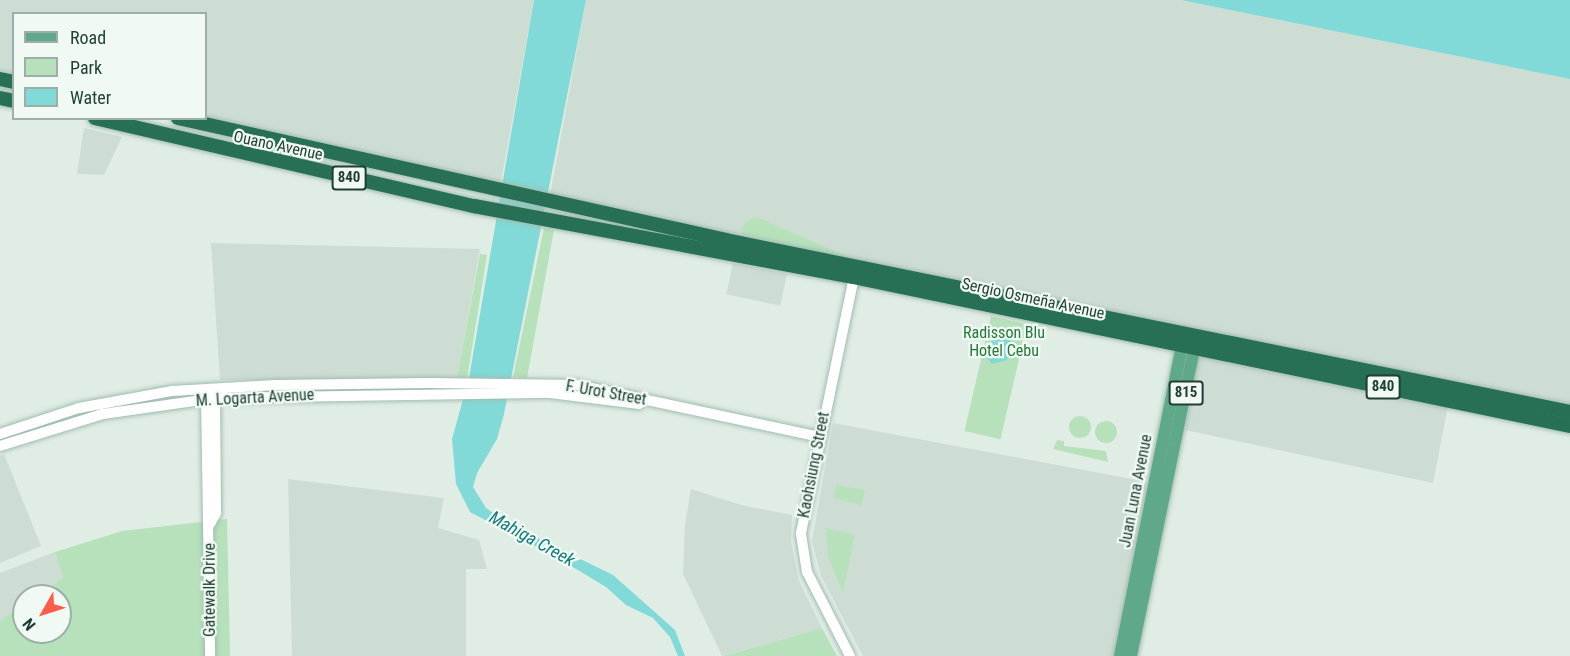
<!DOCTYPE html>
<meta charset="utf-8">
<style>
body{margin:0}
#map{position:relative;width:1570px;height:656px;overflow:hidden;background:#e0ede5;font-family:"Roboto Condensed",sans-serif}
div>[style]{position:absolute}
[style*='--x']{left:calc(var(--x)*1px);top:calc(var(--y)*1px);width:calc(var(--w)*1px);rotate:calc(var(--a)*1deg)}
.built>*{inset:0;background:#ceddd4;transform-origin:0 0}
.green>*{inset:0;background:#b6e1bb;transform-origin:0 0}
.round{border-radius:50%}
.water>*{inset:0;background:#81d9d8}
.roads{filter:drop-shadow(0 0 2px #a0bdae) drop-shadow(0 0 2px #a0bdae)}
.secondary>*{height:10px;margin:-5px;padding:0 5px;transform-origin:5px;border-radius:5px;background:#fff}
.primary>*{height:12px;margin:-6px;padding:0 6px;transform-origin:6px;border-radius:6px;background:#5fa88a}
.highway>*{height:14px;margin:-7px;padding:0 7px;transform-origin:7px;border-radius:7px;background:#276f55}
span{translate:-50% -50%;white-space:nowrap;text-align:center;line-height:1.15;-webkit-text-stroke:4.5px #f1f9f4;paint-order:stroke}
.shield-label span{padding:2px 4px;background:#f1f9f4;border:2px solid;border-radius:4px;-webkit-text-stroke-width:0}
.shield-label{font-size:15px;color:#1e3f31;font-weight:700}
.street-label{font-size:16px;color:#1e3f31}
.park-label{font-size:16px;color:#247b38}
.water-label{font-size:18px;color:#127b7c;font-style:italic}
.legend{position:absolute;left:12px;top:12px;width:195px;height:108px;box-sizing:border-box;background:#f1f9f4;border:2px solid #9dafa6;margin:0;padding:8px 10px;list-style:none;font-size:18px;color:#1e3f31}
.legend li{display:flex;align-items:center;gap:12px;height:30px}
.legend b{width:30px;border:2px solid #9dafa6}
.north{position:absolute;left:12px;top:584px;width:60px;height:60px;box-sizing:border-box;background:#f1f9f4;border:2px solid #9dafa6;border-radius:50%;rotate:231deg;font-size:16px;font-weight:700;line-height:24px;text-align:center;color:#1e3f31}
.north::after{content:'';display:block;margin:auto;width:21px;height:27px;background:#ff5c4c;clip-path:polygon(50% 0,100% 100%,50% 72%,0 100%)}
</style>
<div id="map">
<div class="built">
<i style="clip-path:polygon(0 0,534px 0,501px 182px,206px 118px,206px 14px,14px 14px,13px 73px,0 70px)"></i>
<i style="clip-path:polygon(586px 0,1181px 0,1570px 79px,1570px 405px,862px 264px,550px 195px)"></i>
<i style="clip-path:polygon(84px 128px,122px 137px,104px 175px,77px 174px)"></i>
<i style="clip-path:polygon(211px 243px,480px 249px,457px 379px,220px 380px)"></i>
<i style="left:733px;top:263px;width:55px;height:32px;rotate:12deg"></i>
<i style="clip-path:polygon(1204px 355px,1448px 406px,1433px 483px,1185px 430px,1199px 356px)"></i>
<i style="clip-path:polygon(833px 423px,1148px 482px,1114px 656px,863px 656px,821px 576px,812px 541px)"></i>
<i style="clip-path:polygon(4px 454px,41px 546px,0 563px,0 456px)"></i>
<i style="clip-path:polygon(288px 479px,444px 498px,438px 528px,479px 540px,487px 569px,466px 569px,466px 656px,292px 656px)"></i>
<i style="clip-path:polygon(691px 489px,741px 505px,792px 515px,791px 542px,799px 581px,822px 628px,722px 656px,683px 574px,685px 524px)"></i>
<i style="clip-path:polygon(55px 552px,63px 578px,36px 596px,24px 596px,24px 604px,0 621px,0 573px)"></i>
</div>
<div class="green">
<i style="clip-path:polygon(756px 217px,844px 255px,844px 258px,742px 234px,744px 223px)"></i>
<i style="clip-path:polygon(544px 228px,554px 230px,527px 378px,513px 377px)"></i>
<i style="clip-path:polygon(480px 254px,487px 255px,467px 379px,457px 378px)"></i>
<i style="left:991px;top:316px;width:37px;height:118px;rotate:13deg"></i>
<i class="round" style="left:1069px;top:416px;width:22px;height:22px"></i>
<i class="round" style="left:1095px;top:421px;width:22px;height:22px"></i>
<i style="clip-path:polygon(1057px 440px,1064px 441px,1064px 446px,1106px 451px,1108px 462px,1053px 449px)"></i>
<i style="clip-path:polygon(836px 485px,865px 490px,861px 505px,834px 498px)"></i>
<i style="clip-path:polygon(227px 519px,230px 656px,0 656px,0 621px,24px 604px,24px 632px,60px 632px,60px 596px,36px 596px,63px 578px,55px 552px,122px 531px)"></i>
<i style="clip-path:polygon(826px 528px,855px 535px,843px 593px,828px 557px)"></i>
<i style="clip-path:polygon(822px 628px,837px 656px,723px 656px)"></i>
</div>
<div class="water">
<i style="clip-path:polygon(534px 0,586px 0,504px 414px,497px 439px,477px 473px,473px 487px,486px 508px,513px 526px,613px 575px,675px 630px,685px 656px,678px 656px,670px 637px,653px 618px,626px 605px,606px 587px,558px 558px,470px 512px,456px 484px,452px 439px,469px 378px)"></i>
<i style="clip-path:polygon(1181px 0,1570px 0,1570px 79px)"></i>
<i style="clip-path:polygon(1003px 329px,1012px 336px,1007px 360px,992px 364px,988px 359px,991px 342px,1000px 337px)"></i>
</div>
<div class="roads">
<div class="secondary">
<i style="--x:206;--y:394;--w:262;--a:89.1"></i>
<i style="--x:0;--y:434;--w:83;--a:-18.2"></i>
<i style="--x:79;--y:408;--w:95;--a:-10.4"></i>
<i style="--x:172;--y:391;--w:104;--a:-3.3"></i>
<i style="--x:276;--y:385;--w:152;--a:-0.8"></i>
<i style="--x:428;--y:383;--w:149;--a:0.8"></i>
<i style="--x:577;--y:385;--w:248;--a:12.1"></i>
<i style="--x:0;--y:446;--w:108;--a:-17.3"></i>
<i style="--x:103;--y:414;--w:113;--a:-8.1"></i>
<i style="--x:215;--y:398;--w:335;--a:-0.9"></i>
<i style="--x:550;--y:393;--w:90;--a:7"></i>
<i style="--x:210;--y:524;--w:13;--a:-61"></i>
<i style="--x:216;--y:513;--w:120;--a:-90.5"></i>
<i style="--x:850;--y:656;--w:94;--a:-117.1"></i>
<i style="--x:807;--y:572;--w:39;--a:-99"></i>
<i style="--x:801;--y:533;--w:267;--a:-78.3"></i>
</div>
<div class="primary">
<i style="--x:1120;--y:656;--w:325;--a:-78.7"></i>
<i style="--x:1131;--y:656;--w:324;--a:-78.4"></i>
</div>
<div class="highway">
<i style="--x:0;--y:79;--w:14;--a:12"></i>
<i style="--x:0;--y:98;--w:14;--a:12"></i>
<i style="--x:95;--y:118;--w:389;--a:13.1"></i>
<i style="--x:474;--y:206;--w:386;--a:10.6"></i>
<i style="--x:853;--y:277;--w:732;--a:11.74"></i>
<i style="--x:178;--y:118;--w:561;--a:12.55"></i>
<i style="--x:726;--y:240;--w:861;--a:11.52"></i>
</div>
</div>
<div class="shield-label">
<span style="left:349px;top:178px">840</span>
<span style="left:1383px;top:387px">840</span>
<span style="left:1186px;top:393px">815</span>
</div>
<div class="street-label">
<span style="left:278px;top:146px;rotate:12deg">Ouano Avenue</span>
<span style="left:1033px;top:299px;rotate:12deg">Sergio Osmeña Avenue</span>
<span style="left:606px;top:393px;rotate:10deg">F. Urot Street</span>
<span style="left:255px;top:398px;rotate:-3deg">M. Logarta Avenue</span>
<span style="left:814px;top:465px;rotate:-79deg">Kaohsiung Street</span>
<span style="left:1136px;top:491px;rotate:-79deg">Juan Luna Avenue</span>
<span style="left:210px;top:590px;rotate:-90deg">Gatewalk Drive</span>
</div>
<div class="park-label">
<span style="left:1004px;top:342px">Radisson Blu<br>Hotel Cebu</span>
</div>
<div class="water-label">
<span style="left:532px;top:539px;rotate:29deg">Mahiga Creek</span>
</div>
<ul class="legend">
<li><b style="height:8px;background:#5fa88a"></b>Road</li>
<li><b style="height:16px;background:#b6e1bb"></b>Park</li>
<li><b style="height:16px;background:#81d9d8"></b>Water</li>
</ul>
<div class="north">N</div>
</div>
